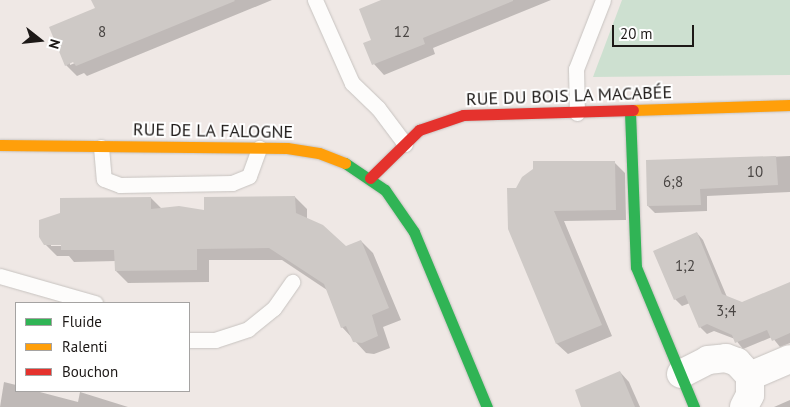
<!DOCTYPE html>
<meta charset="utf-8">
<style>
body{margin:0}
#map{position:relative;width:790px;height:407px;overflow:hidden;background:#efe8e5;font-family:"PT Sans",sans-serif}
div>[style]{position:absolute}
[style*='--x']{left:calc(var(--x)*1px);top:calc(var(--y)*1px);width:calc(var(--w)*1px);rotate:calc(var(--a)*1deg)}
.green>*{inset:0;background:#cde0d0}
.shadow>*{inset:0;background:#0003}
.building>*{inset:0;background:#cec9c6}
.roads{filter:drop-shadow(0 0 1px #c7c3c0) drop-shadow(0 0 1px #c7c3c0)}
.lane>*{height:15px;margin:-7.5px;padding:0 7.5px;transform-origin:7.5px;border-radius:7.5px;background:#fdfcfb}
.street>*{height:28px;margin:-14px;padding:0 14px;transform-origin:14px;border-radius:14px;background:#fdfcfb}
.fast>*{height:11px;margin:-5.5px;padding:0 5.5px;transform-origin:5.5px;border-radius:5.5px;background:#30b455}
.slow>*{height:11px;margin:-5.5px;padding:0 5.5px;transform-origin:5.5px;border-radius:5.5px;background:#ff9f0a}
.jam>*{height:11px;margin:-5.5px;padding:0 5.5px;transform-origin:5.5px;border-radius:5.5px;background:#e5322d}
span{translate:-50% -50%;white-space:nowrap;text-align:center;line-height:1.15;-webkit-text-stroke:4px #fff;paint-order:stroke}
.number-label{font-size:15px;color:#494543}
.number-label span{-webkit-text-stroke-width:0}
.street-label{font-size:18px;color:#1d1917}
.legend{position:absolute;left:15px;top:302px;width:175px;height:90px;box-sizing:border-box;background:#fff;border:1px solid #a5a3a2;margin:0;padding:6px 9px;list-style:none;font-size:15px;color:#1d1917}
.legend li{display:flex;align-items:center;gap:10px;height:25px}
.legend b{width:25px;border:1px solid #a5a3a2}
.north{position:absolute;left:15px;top:15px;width:50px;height:50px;-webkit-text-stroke:4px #fff;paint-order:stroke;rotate:106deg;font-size:14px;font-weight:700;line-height:20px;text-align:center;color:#1d1917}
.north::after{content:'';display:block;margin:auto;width:18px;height:22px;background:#1d1917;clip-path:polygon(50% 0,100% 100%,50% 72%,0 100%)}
.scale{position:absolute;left:612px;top:25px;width:82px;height:22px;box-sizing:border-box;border:2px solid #1d1917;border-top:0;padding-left:6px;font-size:15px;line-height:18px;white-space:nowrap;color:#1d1917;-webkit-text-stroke:4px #fff;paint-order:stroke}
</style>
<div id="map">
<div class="green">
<i style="clip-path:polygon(622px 0,790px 0,790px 75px,593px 77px)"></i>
</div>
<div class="shadow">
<i style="clip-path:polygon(evenodd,106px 0,272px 0,87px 76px,84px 73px,77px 76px,66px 65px,96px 9px,106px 0,80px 61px,70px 65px,70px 62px,80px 61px)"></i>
<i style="clip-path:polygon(384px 0,551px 0,433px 48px,435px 54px,384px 75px,374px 64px,372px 40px)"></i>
<i style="clip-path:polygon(790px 156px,790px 192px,707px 196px,707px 211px,655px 213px,648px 206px,647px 162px)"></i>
<i style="clip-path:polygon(614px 162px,625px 173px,626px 220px,564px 221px,612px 336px,568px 354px,557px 344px,517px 189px)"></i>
<i style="clip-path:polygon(evenodd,295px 197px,307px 209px,307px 219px,346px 247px,361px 241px,373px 253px,401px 320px,383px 327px,390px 348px,374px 354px,366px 353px,342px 327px,327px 290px,282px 260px,209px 260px,209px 282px,128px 283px,116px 271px,116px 261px,74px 262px,69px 256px,57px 256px,45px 244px,151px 198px,162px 209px,206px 212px,295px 197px,67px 243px,67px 246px,51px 246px,51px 244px,67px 243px)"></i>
<i style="clip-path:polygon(697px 233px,703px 240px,727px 297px,742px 303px,790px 284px,790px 343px,780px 347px,772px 337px,743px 349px,735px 339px,714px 331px,707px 334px,700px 327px,690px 303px,682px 306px,675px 299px)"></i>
<i style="clip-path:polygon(620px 372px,629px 382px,640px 407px,583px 407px)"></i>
<i style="clip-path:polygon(4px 382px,16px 385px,16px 391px,36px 391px,78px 402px,80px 392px,128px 407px,0 407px)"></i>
<i style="clip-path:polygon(790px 400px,790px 407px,774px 407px)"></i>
</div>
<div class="building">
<i style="clip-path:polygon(91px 0,234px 0,235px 1px,76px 66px,73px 62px,65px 66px,49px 27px,95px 8px)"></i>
<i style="clip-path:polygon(381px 0,513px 0,513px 1px,423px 38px,425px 44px,372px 65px,363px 43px,371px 40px,359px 9px)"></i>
<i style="clip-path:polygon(776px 156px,778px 185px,700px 189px,701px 205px,647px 206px,646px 160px)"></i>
<i style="clip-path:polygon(533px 161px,615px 161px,616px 210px,554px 211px,602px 325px,556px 344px,508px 229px,507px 188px,516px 188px,522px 177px,533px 169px)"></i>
<i style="clip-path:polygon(295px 196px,296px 213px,323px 225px,346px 246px,361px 240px,389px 308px,372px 315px,378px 336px,362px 343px,353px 342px,346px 326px,341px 328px,324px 284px,269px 248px,197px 249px,197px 270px,115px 271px,114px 250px,61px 250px,61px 245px,44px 245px,39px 237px,39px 220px,60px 213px,60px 198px,151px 197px,151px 209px,179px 206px,204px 210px,204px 197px)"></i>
<i style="clip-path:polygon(697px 232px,722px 294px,742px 302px,790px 282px,790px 333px,772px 341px,767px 330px,735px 343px,732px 335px,707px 324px,699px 328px,685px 295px,674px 300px,653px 251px)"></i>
<i style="clip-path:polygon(620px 371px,635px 407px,581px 407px,575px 390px)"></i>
</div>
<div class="roads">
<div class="lane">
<i style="--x:315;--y:0;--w:91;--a:66"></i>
<i style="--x:352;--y:83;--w:36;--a:44"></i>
<i style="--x:378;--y:108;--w:45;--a:53.1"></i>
<i style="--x:577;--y:113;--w:44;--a:-91.3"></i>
<i style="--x:576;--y:69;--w:74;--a:-68.6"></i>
<i style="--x:101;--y:147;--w:32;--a:85"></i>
<i style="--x:104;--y:179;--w:17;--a:21"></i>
<i style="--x:120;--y:185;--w:112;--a:-1"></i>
<i style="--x:232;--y:183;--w:18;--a:-22"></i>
<i style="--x:249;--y:176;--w:30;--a:-70"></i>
<i style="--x:0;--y:276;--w:99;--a:15.9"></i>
<i style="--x:189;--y:340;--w:26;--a:0"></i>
<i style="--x:215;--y:340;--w:35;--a:-18"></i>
<i style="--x:248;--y:329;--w:33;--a:-39"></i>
<i style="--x:274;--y:308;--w:32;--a:-55"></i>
</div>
<div class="street">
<i style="--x:681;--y:374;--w:30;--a:-27"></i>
<i style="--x:708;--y:360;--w:18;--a:-6"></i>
<i style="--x:726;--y:358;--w:12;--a:20"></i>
<i style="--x:737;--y:362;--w:19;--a:47"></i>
<i style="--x:750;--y:376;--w:19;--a:90"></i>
<i style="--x:750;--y:395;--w:13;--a:117"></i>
<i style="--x:750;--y:376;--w:43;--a:-23"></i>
</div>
<div class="fast">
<i style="--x:630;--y:112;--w:155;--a:87.8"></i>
<i style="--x:636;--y:267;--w:152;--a:67.5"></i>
<i style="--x:345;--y:163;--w:48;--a:34"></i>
<i style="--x:385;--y:190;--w:51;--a:55.4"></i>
<i style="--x:414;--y:232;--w:190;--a:67.4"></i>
</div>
<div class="slow">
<i style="--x:633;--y:110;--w:157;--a:-1.8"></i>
<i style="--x:0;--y:145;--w:287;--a:0.6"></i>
<i style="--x:287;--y:148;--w:32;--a:9"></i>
<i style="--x:319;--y:153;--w:28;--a:21"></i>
</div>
<div class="jam">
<i style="--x:370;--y:178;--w:69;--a:-44.4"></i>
<i style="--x:419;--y:130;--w:46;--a:-18.8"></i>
<i style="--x:463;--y:115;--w:170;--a:-1.7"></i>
</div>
</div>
<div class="number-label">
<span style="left:102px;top:32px">8</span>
<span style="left:402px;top:32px">12</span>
<span style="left:755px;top:172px">10</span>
<span style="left:673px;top:182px">6;8</span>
<span style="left:685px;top:266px">1;2</span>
<span style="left:726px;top:311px">3;4</span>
</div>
<div class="street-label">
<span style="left:569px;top:96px;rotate:-2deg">RUE DU BOIS LA MACABÉE</span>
<span style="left:213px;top:131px;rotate:1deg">RUE DE LA FALOGNE</span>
</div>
<ul class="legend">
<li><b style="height:6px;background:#30b455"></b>Fluide</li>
<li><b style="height:6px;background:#ff9f0a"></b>Ralenti</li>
<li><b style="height:6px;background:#e5322d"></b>Bouchon</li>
</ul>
<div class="north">N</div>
<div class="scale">20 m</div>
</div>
